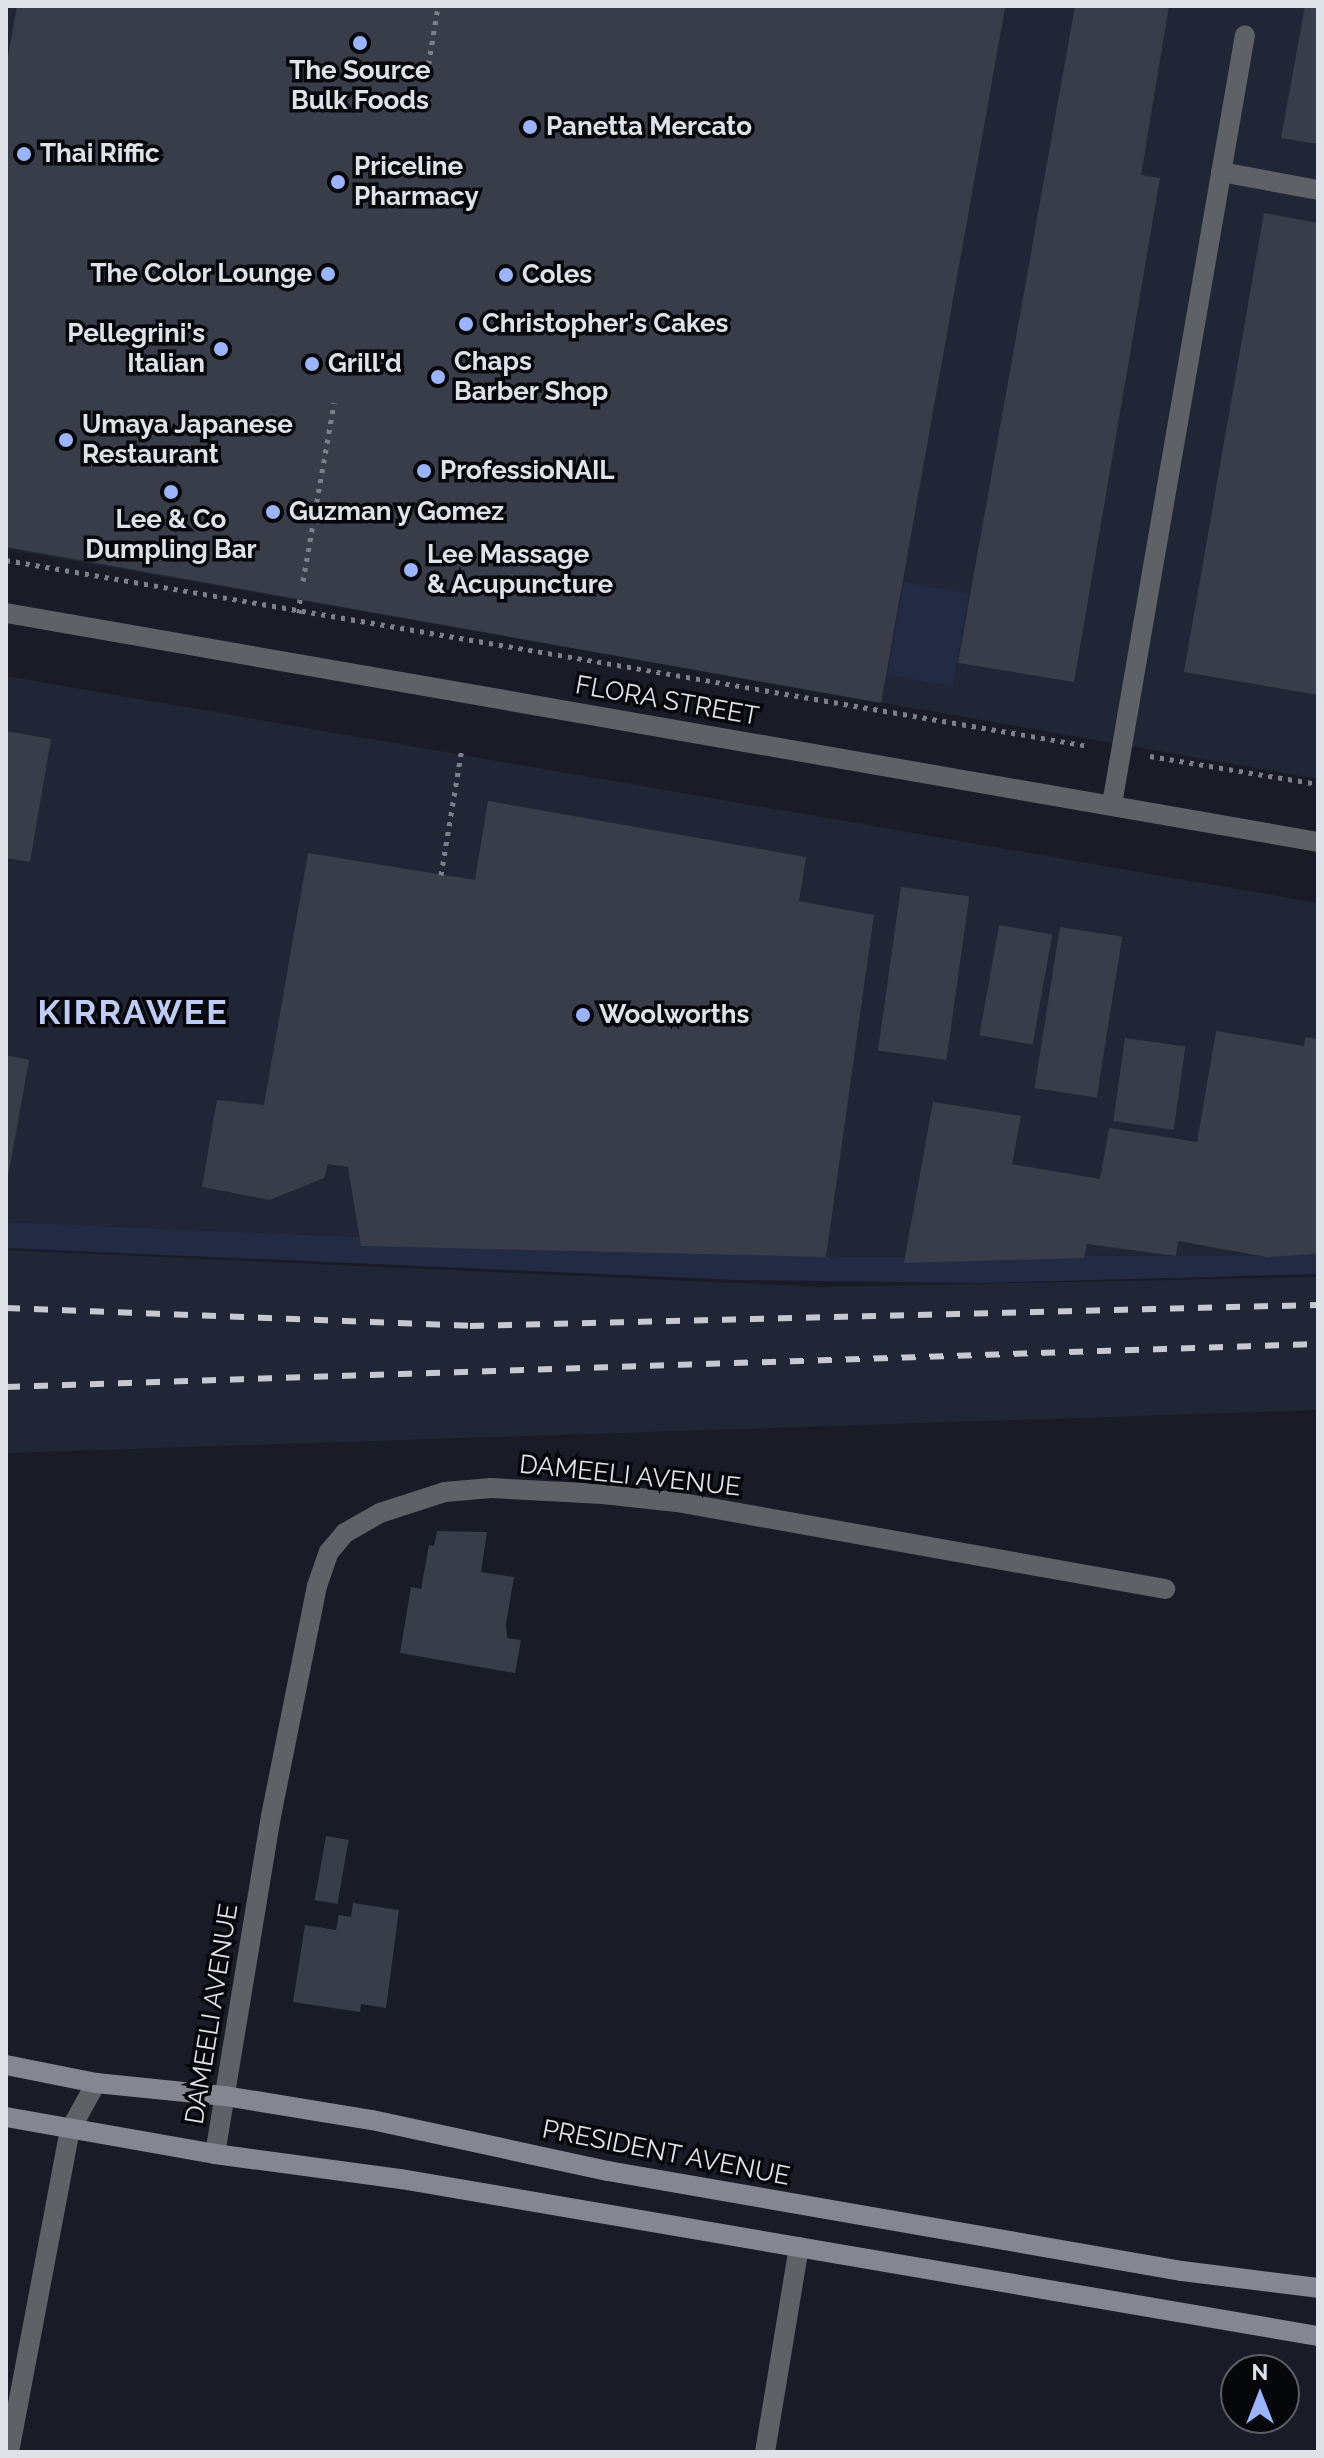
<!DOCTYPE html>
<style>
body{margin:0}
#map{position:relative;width:1324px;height:2458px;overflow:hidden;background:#191c27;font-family:Raleway,sans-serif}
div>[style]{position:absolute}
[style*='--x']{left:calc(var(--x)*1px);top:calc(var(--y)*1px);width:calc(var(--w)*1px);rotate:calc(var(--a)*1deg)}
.built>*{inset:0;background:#202636}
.green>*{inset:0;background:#232a43;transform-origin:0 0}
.building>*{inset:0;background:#393d49;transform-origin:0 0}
.path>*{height:5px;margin-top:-2.5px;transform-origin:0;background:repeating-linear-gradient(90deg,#7d8089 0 4px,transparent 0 10px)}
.service>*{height:20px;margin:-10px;padding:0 10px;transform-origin:10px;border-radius:10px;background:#5e6166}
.minor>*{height:20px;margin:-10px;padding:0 10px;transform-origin:10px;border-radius:10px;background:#5e6166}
.tertiary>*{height:20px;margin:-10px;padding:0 10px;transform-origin:10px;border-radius:10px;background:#5e6166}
.secondary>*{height:20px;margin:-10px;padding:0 10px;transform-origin:10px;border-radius:10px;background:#848791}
.rail>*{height:6px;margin-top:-3px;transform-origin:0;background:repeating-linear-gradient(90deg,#c6c9d0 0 14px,transparent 0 28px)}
.dots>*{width:22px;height:22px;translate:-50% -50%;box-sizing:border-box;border:4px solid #06070b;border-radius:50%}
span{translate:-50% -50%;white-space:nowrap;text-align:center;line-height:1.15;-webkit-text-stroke:7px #06070b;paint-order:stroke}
.poi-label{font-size:26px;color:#dfe2e9;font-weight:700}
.left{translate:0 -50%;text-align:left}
.right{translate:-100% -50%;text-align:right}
.street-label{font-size:26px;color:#dfe2e9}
.district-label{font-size:34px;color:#bdcbf5;font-weight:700;letter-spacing:2px}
.frame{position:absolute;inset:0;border:8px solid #dfe2e9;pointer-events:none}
.north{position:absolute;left:1220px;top:2354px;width:80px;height:80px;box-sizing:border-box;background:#06070b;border:2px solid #5d5f64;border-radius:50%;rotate:0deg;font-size:22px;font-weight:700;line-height:32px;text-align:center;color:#dfe2e9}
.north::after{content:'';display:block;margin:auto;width:28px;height:36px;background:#9cb4fd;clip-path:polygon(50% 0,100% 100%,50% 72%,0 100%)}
</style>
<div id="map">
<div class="built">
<i style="clip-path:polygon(6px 6px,1318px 6px,1318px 779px,6px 549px)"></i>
<i style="clip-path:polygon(6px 676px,1318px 903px,1318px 1255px,826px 1257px,6px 1222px)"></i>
<i style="clip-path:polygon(6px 1250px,824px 1287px,1318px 1277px,1318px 1410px,6px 1453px)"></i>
</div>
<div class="green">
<i style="left:904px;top:582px;width:66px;height:94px;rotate:10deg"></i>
<i style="clip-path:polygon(6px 1222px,826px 1257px,1318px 1255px,1318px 1274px,982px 1283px,738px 1280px,6px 1248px)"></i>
</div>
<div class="building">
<i style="clip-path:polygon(17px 6px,1005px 8px,881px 703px,6px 547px,6px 69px)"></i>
<i style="clip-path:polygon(1075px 6px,1169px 6px,1141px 175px,1160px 178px,1074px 682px,958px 663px)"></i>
<i style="clip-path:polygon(1305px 6px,1318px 6px,1318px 144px,1281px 138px)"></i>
<i style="clip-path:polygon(1264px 213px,1318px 223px,1318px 695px,1184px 672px)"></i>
<i style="clip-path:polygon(6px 731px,51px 739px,30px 862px,6px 858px)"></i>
<i style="clip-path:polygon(488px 801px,806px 857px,799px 901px,874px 915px,826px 1257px,361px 1246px,348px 1167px,328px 1164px,324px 1178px,270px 1200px,202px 1187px,217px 1100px,264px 1105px,308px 853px,475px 880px)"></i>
<i style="left:901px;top:887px;width:69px;height:165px;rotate:8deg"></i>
<i style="left:999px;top:925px;width:54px;height:112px;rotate:10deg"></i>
<i style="left:1060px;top:927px;width:63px;height:163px;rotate:9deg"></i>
<i style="clip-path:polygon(1216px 1031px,1304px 1046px,1305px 1037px,1318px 1039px,1318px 1254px,1267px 1257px,1178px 1241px,1176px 1256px,1087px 1244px,1084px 1258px,904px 1263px,933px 1102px,1021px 1116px,1012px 1164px,1100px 1179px,1109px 1128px,1197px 1142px)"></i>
<i style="left:1125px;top:1038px;width:61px;height:84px;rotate:8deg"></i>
<i style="clip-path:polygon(6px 1055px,29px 1060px,8px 1177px,6px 1177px)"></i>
<i style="clip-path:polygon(437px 1531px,487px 1532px,481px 1572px,514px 1577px,506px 1624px,507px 1638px,521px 1640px,515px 1673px,400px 1653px,411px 1587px,421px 1589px,429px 1545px,434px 1546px)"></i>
<i style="left:326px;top:1836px;width:23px;height:65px;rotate:10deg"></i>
<i style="clip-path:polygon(353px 1903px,399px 1910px,386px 2008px,361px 2004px,360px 2012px,293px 2002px,305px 1925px,336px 1930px,339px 1915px,351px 1917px)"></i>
</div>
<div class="path">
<i style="--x:427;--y:74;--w:69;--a:-80.8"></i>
<i style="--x:6;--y:560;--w:1099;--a:9.75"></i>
<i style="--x:303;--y:581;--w:181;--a:-80.1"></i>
<i style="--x:299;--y:613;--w:14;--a:-86"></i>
<i style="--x:1150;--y:756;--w:170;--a:9.5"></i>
<i style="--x:441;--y:875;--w:129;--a:-80.6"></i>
</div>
<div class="service">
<i style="--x:1221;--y:172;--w:99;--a:10.5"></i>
<i style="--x:1112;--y:804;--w:780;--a:-80.19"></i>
</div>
<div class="minor">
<i style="--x:215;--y:2154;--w:343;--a:-80.6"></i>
<i style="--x:271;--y:1816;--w:235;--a:-78.7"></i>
<i style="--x:317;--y:1586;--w:36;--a:-71"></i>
<i style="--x:329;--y:1552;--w:25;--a:-50"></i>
<i style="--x:345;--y:1533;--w:40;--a:-29.7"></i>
<i style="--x:380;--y:1513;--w:68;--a:-17.9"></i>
<i style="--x:445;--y:1492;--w:46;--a:-5"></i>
<i style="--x:491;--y:1488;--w:112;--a:3.1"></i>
<i style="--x:603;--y:1494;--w:74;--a:6.2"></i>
<i style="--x:677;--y:1502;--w:496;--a:10.1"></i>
<i style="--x:9;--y:2452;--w:328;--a:-79.3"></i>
<i style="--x:70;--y:2130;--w:54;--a:-61"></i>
<i style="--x:765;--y:2452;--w:208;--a:-80.6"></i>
</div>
<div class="tertiary">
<i style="--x:6;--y:613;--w:1332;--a:9.9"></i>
</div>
<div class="secondary">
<i style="--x:6;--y:2065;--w:92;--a:11.3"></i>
<i style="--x:96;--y:2083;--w:130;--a:5.8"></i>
<i style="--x:225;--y:2096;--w:149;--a:9.3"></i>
<i style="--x:372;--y:2120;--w:241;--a:12.2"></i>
<i style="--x:608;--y:2171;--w:583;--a:9.88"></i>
<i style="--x:1182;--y:2271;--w:137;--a:7.1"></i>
<i style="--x:6;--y:2117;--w:212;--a:10"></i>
<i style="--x:215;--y:2154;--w:188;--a:7.7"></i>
<i style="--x:401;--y:2179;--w:930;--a:9.72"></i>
</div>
<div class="rail">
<i style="--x:6;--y:1308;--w:464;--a:2.2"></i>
<i style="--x:470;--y:1326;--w:848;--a:-1.42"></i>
<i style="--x:6;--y:1387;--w:1313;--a:-1.88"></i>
</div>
<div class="dots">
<i style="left:360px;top:43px;background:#9cb4fd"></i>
<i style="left:530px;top:127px;background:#9cb4fd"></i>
<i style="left:24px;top:154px;background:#9cb4fd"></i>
<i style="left:338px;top:182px;background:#9cb4fd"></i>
<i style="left:328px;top:274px;background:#9cb4fd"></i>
<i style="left:506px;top:275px;background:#9cb4fd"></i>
<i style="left:466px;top:324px;background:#9cb4fd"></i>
<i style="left:221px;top:349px;background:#9cb4fd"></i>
<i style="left:312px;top:364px;background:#9cb4fd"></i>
<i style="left:438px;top:377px;background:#9cb4fd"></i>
<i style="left:66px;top:440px;background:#9cb4fd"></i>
<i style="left:424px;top:471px;background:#9cb4fd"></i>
<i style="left:171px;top:492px;background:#9cb4fd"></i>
<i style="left:273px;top:512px;background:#9cb4fd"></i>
<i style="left:411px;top:570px;background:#9cb4fd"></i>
<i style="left:583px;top:1015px;background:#9cb4fd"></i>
</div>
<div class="poi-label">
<span style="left:360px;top:86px">The Source<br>Bulk Foods</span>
<span class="left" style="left:546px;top:127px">Panetta Mercato</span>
<span class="left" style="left:40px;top:154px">Thai Riffic</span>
<span class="left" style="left:354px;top:182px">Priceline<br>Pharmacy</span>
<span class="right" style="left:312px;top:274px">The Color Lounge</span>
<span class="left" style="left:522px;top:275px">Coles</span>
<span class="left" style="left:482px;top:324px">Christopher's Cakes</span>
<span class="right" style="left:205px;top:349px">Pellegrini's<br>Italian</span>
<span class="left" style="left:454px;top:377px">Chaps<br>Barber Shop</span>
<span class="left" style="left:328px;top:364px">Grill'd</span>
<span class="left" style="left:82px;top:440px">Umaya Japanese<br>Restaurant</span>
<span class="left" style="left:440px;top:471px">ProfessioNAIL</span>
<span class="left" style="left:289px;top:512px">Guzman y Gomez</span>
<span style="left:171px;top:535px">Lee &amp; Co<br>Dumpling Bar</span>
<span class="left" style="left:427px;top:570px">Lee Massage<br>&amp; Acupuncture</span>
<span class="left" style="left:599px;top:1015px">Woolworths</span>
</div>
<div class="street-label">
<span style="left:667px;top:701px;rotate:10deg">FLORA STREET</span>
<span style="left:630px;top:1476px;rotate:6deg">DAMEELI AVENUE</span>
<span style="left:212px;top:2014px;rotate:-81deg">DAMEELI AVENUE</span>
<span style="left:666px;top:2153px;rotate:11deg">PRESIDENT AVENUE</span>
</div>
<div class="district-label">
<span style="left:133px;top:1013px">KIRRAWEE</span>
</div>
<div class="frame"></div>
<div class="north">N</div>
</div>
